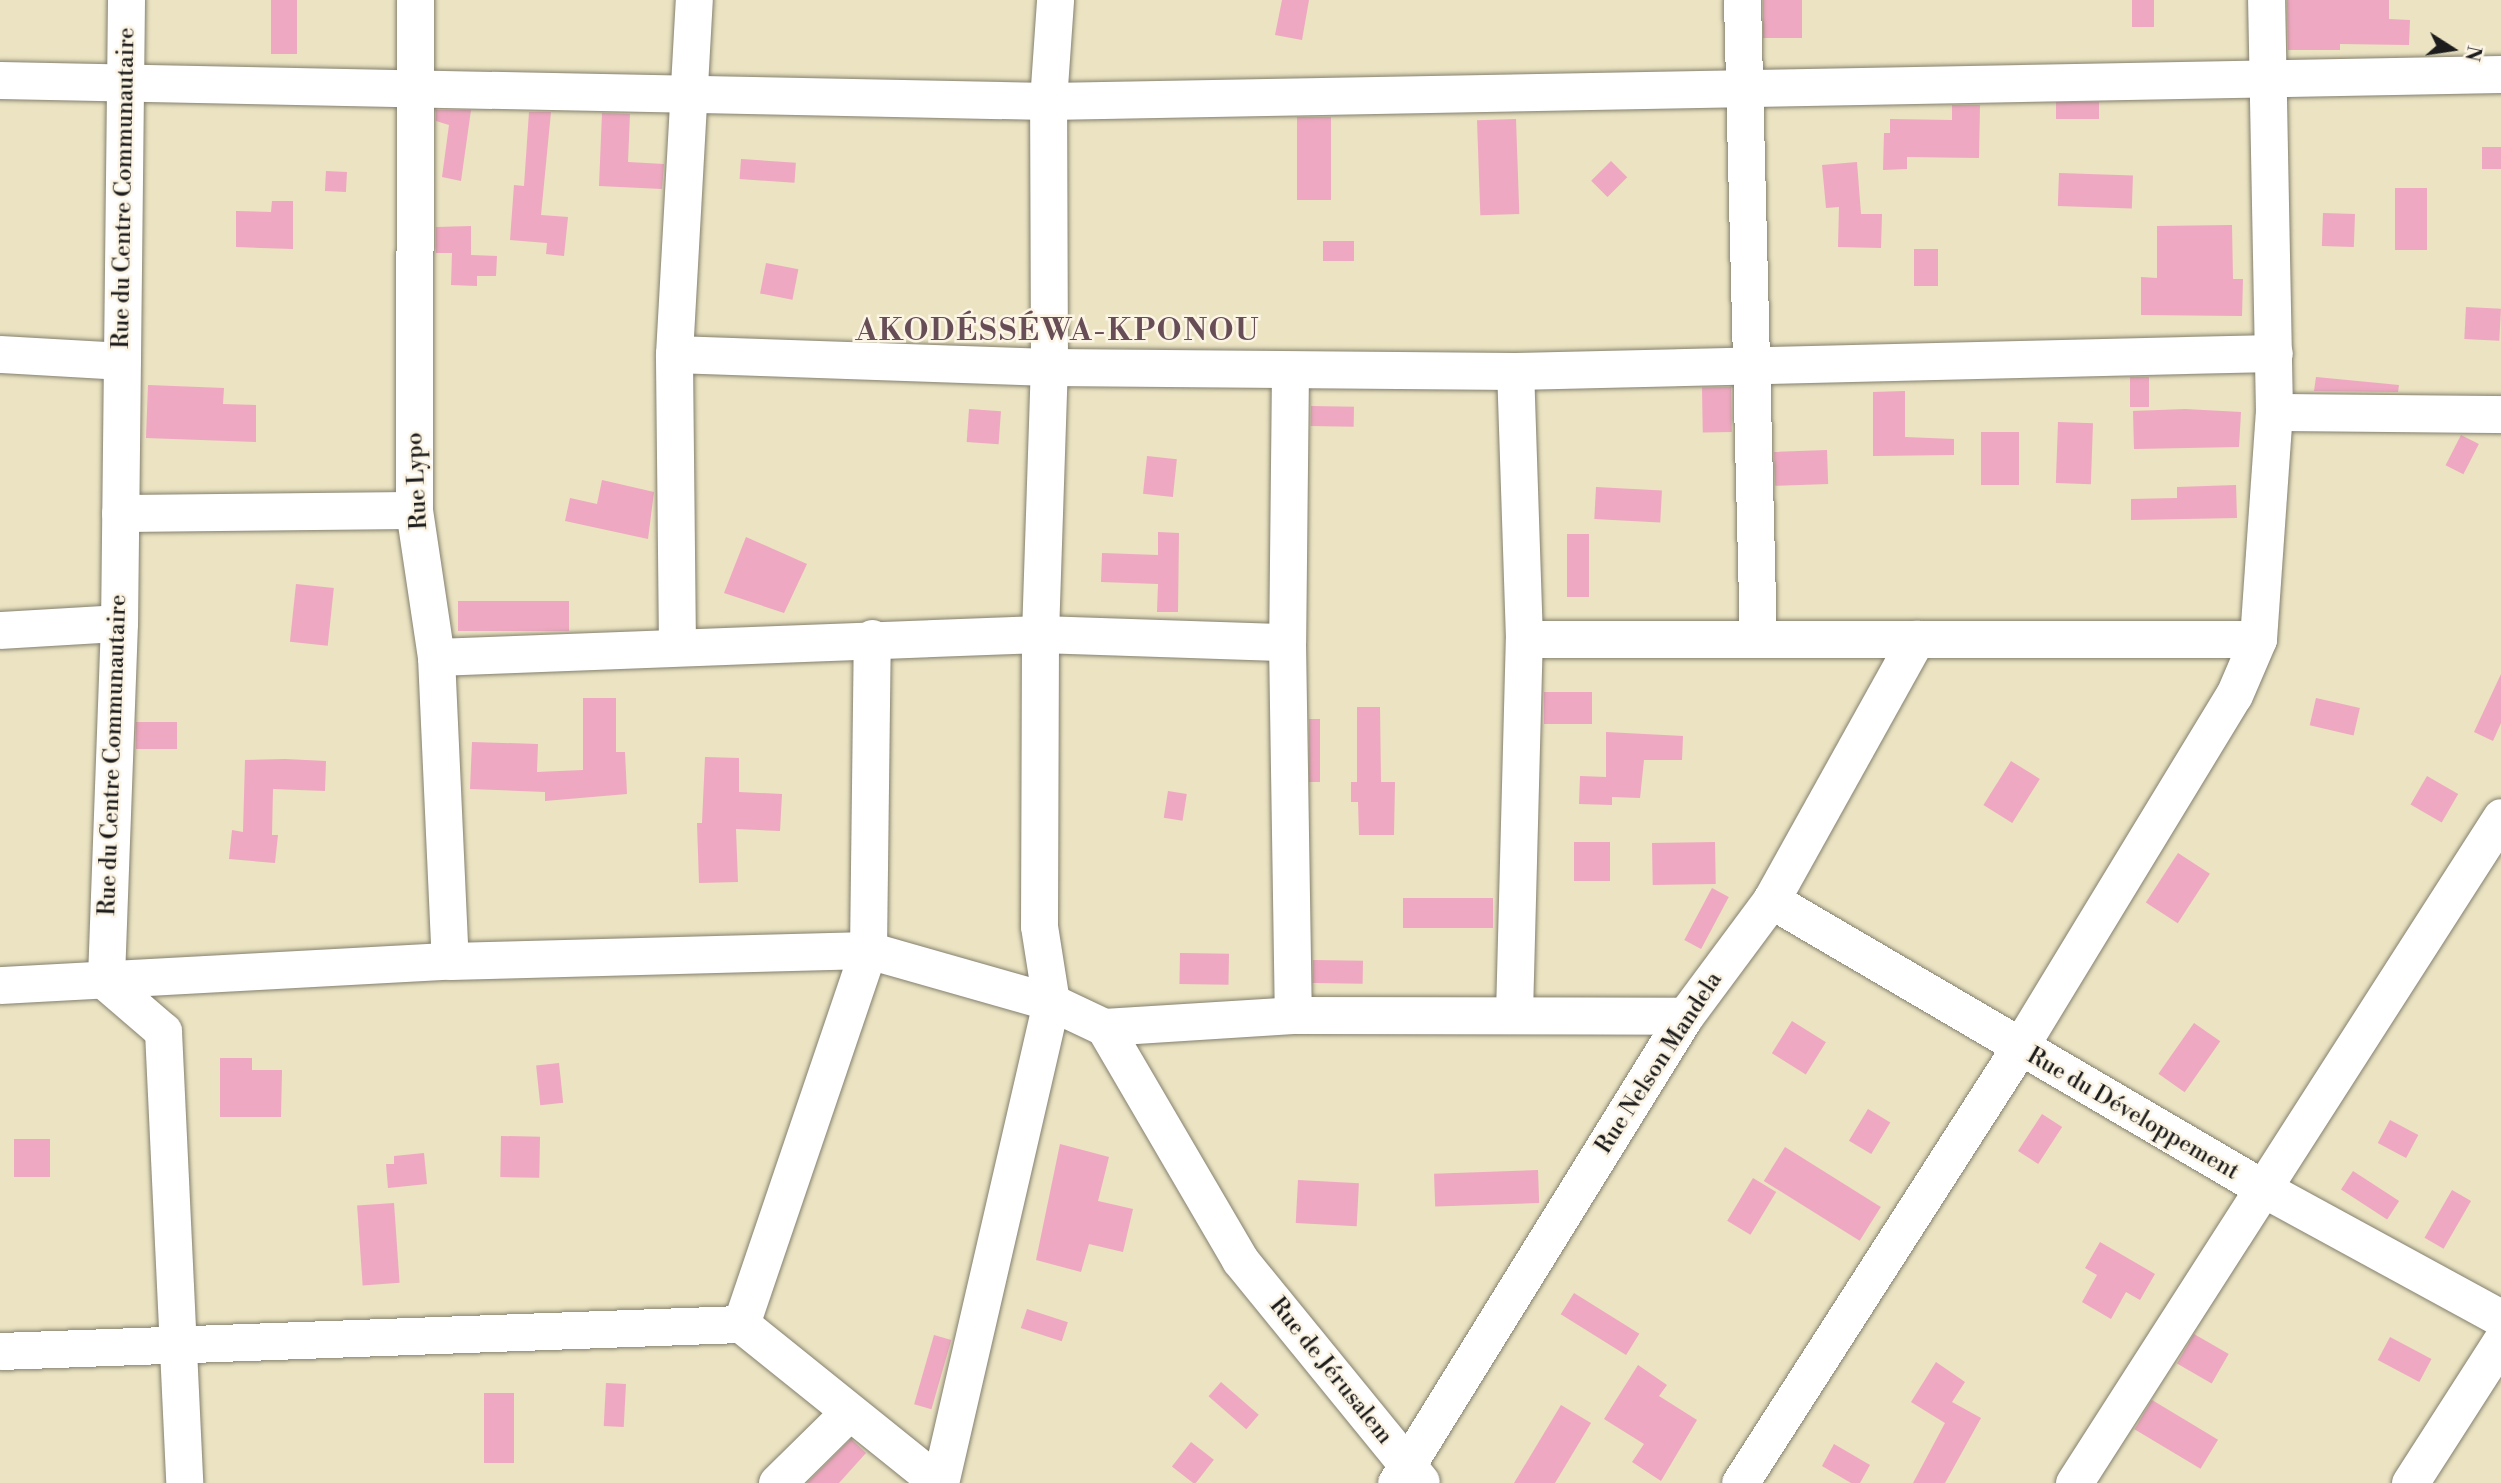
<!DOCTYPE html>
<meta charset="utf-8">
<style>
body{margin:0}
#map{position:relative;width:2501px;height:1483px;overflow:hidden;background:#ebe3c2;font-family:"Libre Bodoni",serif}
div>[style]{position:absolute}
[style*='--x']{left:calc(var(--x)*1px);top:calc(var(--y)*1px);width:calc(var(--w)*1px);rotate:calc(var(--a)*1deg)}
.building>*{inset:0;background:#eea8c1;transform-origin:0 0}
.roads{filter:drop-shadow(0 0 2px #84806f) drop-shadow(0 0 2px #84806f)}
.minor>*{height:37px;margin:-18.5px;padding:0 18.5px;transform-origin:18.5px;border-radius:18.5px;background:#fff}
span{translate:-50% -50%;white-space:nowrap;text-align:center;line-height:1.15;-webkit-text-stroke:5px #fcf5e5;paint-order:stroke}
.street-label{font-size:23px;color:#1c1c1c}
.district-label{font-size:30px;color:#664d56;font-weight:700;letter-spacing:2px}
.north{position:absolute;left:2417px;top:14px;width:70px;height:70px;-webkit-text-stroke:5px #fcf5e5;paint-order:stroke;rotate:102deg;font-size:19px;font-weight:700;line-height:28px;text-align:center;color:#1c1c1c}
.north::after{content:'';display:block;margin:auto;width:24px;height:32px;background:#1c1c1c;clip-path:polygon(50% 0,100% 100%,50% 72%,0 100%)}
</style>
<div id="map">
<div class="building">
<i style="left:271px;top:0;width:26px;height:54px"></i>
<i style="clip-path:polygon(1282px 0,1309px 0,1302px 40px,1275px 35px)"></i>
<i style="left:1763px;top:0;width:39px;height:38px"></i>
<i style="left:2132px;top:0;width:22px;height:27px"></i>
<i style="clip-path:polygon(2287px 0,2389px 0,2389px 19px,2410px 20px,2409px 45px,2340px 44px,2340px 50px,2288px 50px)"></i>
<i style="left:2099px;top:102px;width:17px;height:43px;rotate:90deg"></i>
<i style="clip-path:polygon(1952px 105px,1980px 105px,1979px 158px,1907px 157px,1907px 169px,1883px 170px,1884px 133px,1890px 133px,1890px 119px,1952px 120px)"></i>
<i style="clip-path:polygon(436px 110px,471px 110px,461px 181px,442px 177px,449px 125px,436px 121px)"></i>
<i style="clip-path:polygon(529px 112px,551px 112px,541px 215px,568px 217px,564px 256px,546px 254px,547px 243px,510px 240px,514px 185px,524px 186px)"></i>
<i style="clip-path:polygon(602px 113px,630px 114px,628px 162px,664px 164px,662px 189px,599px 186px)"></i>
<i style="left:1297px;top:117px;width:34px;height:83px"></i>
<i style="left:1516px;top:119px;width:95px;height:39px;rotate:88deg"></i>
<i style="left:2501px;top:147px;width:22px;height:19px;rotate:90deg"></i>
<i style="left:741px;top:159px;width:55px;height:20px;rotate:4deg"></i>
<i style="left:1611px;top:161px;width:23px;height:28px;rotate:45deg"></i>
<i style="clip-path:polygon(1857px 162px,1861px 214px,1882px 214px,1881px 248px,1838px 247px,1839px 207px,1826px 208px,1822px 165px)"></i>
<i style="left:326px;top:171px;width:21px;height:20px;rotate:3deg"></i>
<i style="left:2059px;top:173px;width:74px;height:33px;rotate:2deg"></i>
<i style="left:2395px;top:188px;width:32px;height:62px"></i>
<i style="clip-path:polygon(272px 201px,293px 201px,293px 249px,236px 247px,236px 211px,271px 212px)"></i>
<i style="left:2323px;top:213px;width:32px;height:33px;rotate:2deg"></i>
<i style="clip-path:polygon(2232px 225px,2233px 279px,2243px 279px,2242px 316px,2141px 315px,2141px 277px,2157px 278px,2157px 226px)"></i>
<i style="clip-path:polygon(471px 226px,471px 255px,497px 256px,496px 276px,477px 276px,477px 286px,451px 285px,452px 253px,436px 253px,436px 227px)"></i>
<i style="left:1354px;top:241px;width:20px;height:31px;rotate:90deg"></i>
<i style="left:1914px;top:249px;width:24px;height:37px"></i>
<i style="left:766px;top:263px;width:33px;height:31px;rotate:11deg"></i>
<i style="left:2466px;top:307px;width:35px;height:32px;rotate:3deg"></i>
<i style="left:2130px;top:377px;width:19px;height:30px"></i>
<i style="clip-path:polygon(2316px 377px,2399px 385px,2398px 392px,2314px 391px)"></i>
<i style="clip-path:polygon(148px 385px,224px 388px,223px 404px,256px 405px,256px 442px,146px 438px)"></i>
<i style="left:1731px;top:387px;width:45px;height:29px;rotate:89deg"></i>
<i style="clip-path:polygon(1905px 391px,1905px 437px,1954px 439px,1954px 455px,1873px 456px,1873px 392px)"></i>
<i style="left:1311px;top:406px;width:43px;height:20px;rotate:1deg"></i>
<i style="left:969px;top:409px;width:32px;height:33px;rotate:4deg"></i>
<i style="clip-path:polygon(2185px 409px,2241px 412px,2239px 447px,2134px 449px,2133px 411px)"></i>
<i style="left:2058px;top:422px;width:35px;height:61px;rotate:2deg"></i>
<i style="left:2019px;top:432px;width:53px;height:38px;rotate:90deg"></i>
<i style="left:2461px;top:435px;width:20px;height:34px;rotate:27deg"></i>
<i style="left:1827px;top:450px;width:34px;height:53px;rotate:88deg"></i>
<i style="left:1147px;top:456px;width:30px;height:38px;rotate:6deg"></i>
<i style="clip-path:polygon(602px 480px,654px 492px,648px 539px,565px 521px,570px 498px,597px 504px)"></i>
<i style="clip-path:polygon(2236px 485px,2237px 518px,2131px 520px,2131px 499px,2177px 498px,2177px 487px)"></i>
<i style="left:1596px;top:487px;width:66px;height:32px;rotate:3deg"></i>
<i style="clip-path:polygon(1158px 532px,1179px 533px,1178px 612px,1157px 612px,1158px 584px,1101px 582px,1102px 553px,1158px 555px)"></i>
<i style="left:1567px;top:534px;width:22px;height:63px"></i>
<i style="clip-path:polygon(746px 537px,807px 564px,784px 613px,724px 593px)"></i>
<i style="left:296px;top:584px;width:38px;height:58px;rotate:6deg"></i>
<i style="left:569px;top:601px;width:30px;height:111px;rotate:90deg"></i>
<i style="clip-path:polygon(2501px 674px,2501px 723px,2493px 741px,2474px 732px)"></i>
<i style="left:1592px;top:692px;width:32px;height:48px;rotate:90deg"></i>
<i style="clip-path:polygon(583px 698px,616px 698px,616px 752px,625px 752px,627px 794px,545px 801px,545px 792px,470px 789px,472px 742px,538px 744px,537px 772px,583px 770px)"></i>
<i style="left:2316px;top:698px;width:45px;height:28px;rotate:13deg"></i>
<i style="clip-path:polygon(1357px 707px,1380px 707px,1381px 782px,1395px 782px,1394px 835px,1359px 835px,1358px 802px,1351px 802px,1351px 782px,1357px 782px)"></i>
<i style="left:1309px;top:719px;width:11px;height:63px"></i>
<i style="left:136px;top:722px;width:41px;height:27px"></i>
<i style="clip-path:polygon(1606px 732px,1683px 736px,1682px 760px,1644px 760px,1640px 798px,1612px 797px,1612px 805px,1579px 804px,1580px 776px,1606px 777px)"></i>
<i style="clip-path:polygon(705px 757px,739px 758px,739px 792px,782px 794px,780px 831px,736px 829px,738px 882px,699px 883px,697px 823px,702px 823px)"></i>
<i style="clip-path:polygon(285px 759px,326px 761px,325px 791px,273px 789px,272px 835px,278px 835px,275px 863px,229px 859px,232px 830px,243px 832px,245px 760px)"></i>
<i style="left:2011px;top:761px;width:34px;height:52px;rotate:32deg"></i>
<i style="left:2427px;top:776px;width:36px;height:33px;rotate:30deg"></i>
<i style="left:1168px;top:791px;width:19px;height:27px;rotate:9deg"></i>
<i style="left:1574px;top:842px;width:36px;height:39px"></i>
<i style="left:1715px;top:842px;width:42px;height:63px;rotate:89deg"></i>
<i style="left:2178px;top:853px;width:38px;height:59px;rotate:33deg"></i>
<i style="left:1712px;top:888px;width:19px;height:59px;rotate:28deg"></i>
<i style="left:1403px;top:898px;width:90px;height:30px"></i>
<i style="left:1180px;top:953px;width:49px;height:31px;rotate:1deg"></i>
<i style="left:1313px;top:960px;width:50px;height:23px;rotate:1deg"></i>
<i style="left:1792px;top:1021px;width:40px;height:38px;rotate:32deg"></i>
<i style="left:2194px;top:1023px;width:32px;height:62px;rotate:35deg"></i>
<i style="clip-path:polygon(220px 1058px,252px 1058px,252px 1070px,282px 1070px,281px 1117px,220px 1117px)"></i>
<i style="left:559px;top:1063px;width:40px;height:23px;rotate:84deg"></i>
<i style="left:1868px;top:1109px;width:26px;height:37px;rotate:31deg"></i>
<i style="left:2042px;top:1114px;width:24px;height:44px;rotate:33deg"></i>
<i style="left:2390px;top:1120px;width:32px;height:26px;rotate:28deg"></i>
<i style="left:501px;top:1136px;width:39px;height:41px;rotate:1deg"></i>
<i style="left:14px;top:1139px;width:36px;height:38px"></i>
<i style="clip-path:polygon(1060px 1144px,1109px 1157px,1098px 1201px,1133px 1209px,1123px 1252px,1089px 1244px,1081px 1272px,1036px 1260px)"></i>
<i style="left:1785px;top:1147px;width:113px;height:40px;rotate:32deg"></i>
<i style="clip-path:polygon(424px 1153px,427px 1184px,388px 1188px,386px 1164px,394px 1164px,394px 1156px)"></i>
<i style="left:1538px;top:1170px;width:33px;height:104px;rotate:88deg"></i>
<i style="left:2353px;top:1171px;width:55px;height:22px;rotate:33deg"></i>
<i style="left:1753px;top:1178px;width:27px;height:50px;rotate:31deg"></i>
<i style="left:1298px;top:1180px;width:61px;height:43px;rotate:3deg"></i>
<i style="left:2452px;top:1190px;width:22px;height:55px;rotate:30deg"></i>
<i style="left:394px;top:1203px;width:80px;height:37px;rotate:86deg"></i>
<i style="clip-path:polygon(2100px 1242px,2155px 1274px,2140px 1300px,2126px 1292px,2111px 1319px,2082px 1302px,2097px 1275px,2085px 1268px)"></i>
<i style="left:1574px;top:1293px;width:77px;height:25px;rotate:32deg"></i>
<i style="left:1027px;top:1309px;width:43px;height:20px;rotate:18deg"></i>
<i style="left:2194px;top:1334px;width:40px;height:34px;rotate:30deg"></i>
<i style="left:934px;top:1335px;width:18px;height:72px;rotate:16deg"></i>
<i style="left:2390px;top:1337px;width:47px;height:26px;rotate:28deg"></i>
<i style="clip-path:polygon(1936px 1362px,1965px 1382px,1952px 1402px,1981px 1418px,1945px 1483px,1913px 1483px,1945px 1423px,1911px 1402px)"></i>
<i style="clip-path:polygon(1638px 1365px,1667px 1385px,1659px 1396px,1697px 1420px,1661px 1481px,1632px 1462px,1644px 1444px,1604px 1419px)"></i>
<i style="left:1221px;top:1382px;width:50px;height:19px;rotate:41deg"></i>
<i style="left:606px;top:1383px;width:20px;height:43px;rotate:3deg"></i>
<i style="left:514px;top:1393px;width:70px;height:30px;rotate:90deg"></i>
<i style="left:2152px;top:1400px;width:77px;height:34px;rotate:31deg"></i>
<i style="clip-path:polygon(1561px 1405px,1591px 1423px,1555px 1483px,1514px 1483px)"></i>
<i style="clip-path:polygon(851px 1439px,866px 1453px,839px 1483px,807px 1483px)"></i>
<i style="left:1191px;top:1442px;width:29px;height:31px;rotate:38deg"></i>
<i style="clip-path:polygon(1834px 1444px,1870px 1465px,1860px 1483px,1851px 1483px,1822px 1466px)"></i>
</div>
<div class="roads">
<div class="minor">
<i style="--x:126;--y:0;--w:623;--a:90.64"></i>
<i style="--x:119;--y:623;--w:359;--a:92.1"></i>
<i style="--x:106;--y:982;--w:75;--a:40.7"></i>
<i style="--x:163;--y:1031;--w:452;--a:87.3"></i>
<i style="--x:415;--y:0;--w:510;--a:90.11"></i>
<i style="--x:414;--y:510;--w:149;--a:81.5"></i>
<i style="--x:436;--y:657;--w:304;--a:87.4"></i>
<i style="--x:1742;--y:0;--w:639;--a:88.57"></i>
<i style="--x:0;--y:80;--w:1048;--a:1.15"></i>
<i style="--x:1048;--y:101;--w:1453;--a:-1.06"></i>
<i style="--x:0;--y:354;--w:122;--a:3.3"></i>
<i style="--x:674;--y:354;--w:375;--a:2"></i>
<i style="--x:1049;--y:367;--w:466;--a:0.5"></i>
<i style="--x:1515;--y:371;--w:759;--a:-1.36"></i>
<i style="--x:1290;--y:370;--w:272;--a:90.6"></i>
<i style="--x:1287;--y:642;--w:373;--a:89.1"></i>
<i style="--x:2274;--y:412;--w:227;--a:0.5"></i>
<i style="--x:120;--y:513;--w:294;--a:-0.6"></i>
<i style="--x:0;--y:630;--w:119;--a:-3.4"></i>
<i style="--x:1524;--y:639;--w:734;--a:0"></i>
<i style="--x:677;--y:647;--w:293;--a:-90.6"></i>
<i style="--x:674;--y:354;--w:355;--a:-86.8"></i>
<i style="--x:436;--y:657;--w:604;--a:-2.18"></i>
<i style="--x:1040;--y:634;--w:247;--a:1.9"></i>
<i style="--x:1771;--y:900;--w:574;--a:30.36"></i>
<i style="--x:2266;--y:1190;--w:268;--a:28.6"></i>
<i style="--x:0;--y:985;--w:451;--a:-3.1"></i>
<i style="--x:450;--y:961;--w:418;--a:-1.5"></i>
<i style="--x:868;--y:950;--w:190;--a:15.9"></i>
<i style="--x:1051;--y:1002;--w:59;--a:25.3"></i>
<i style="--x:1104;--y:1027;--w:189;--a:-3.6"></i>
<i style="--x:1293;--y:1015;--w:392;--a:0.1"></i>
<i style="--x:1514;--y:1014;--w:375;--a:-88.5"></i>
<i style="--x:1524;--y:639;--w:268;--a:-91.9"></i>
<i style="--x:1104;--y:1027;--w:270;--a:59.7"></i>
<i style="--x:1240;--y:1260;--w:286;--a:50.8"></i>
<i style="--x:741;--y:1324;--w:395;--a:-71.2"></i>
<i style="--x:868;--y:950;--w:312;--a:-89.3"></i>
<i style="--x:0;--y:1351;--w:741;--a:-2.09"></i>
<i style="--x:741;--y:1324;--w:254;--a:38.8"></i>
<i style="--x:777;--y:1483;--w:101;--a:-44.6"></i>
<i style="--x:940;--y:1483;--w:494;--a:-77"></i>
<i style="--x:1051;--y:1002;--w:77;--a:-99"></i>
<i style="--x:1039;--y:926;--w:292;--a:-89.8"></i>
<i style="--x:1040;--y:634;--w:267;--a:-88.1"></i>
<i style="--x:1049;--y:367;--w:266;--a:-90.2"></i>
<i style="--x:1048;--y:101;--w:101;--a:-86"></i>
<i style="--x:1396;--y:1483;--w:549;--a:-58.25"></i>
<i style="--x:1685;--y:1016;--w:144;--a:-53.4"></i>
<i style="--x:1771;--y:900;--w:299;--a:-60.9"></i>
<i style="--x:1740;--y:1483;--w:517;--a:-57.32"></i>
<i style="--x:2019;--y:1048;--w:413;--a:-58.7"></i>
<i style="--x:2234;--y:695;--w:61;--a:-66.8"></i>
<i style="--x:2258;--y:639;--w:228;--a:-86"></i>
<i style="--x:2274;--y:412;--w:412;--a:-91.1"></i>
<i style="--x:2074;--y:1483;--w:791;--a:-57.33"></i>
<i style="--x:2410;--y:1483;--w:169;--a:-57.3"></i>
</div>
</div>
<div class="street-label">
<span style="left:124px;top:188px;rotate:-89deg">Rue du Centre Communautaire</span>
<span style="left:417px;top:481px;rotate:-93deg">Rue Lypo</span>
<span style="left:113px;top:755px;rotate:-88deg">Rue du Centre Communautaire</span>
<span style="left:1659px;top:1063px;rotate:-57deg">Rue Nelson Mandela</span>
<span style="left:2133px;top:1114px;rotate:30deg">Rue du Développement</span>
<span style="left:1331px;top:1371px;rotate:51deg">Rue de Jérusalem</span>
</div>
<div class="district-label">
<span style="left:1058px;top:331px">AKODÉSSÉWA-KPONOU</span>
</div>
<div class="north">N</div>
</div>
